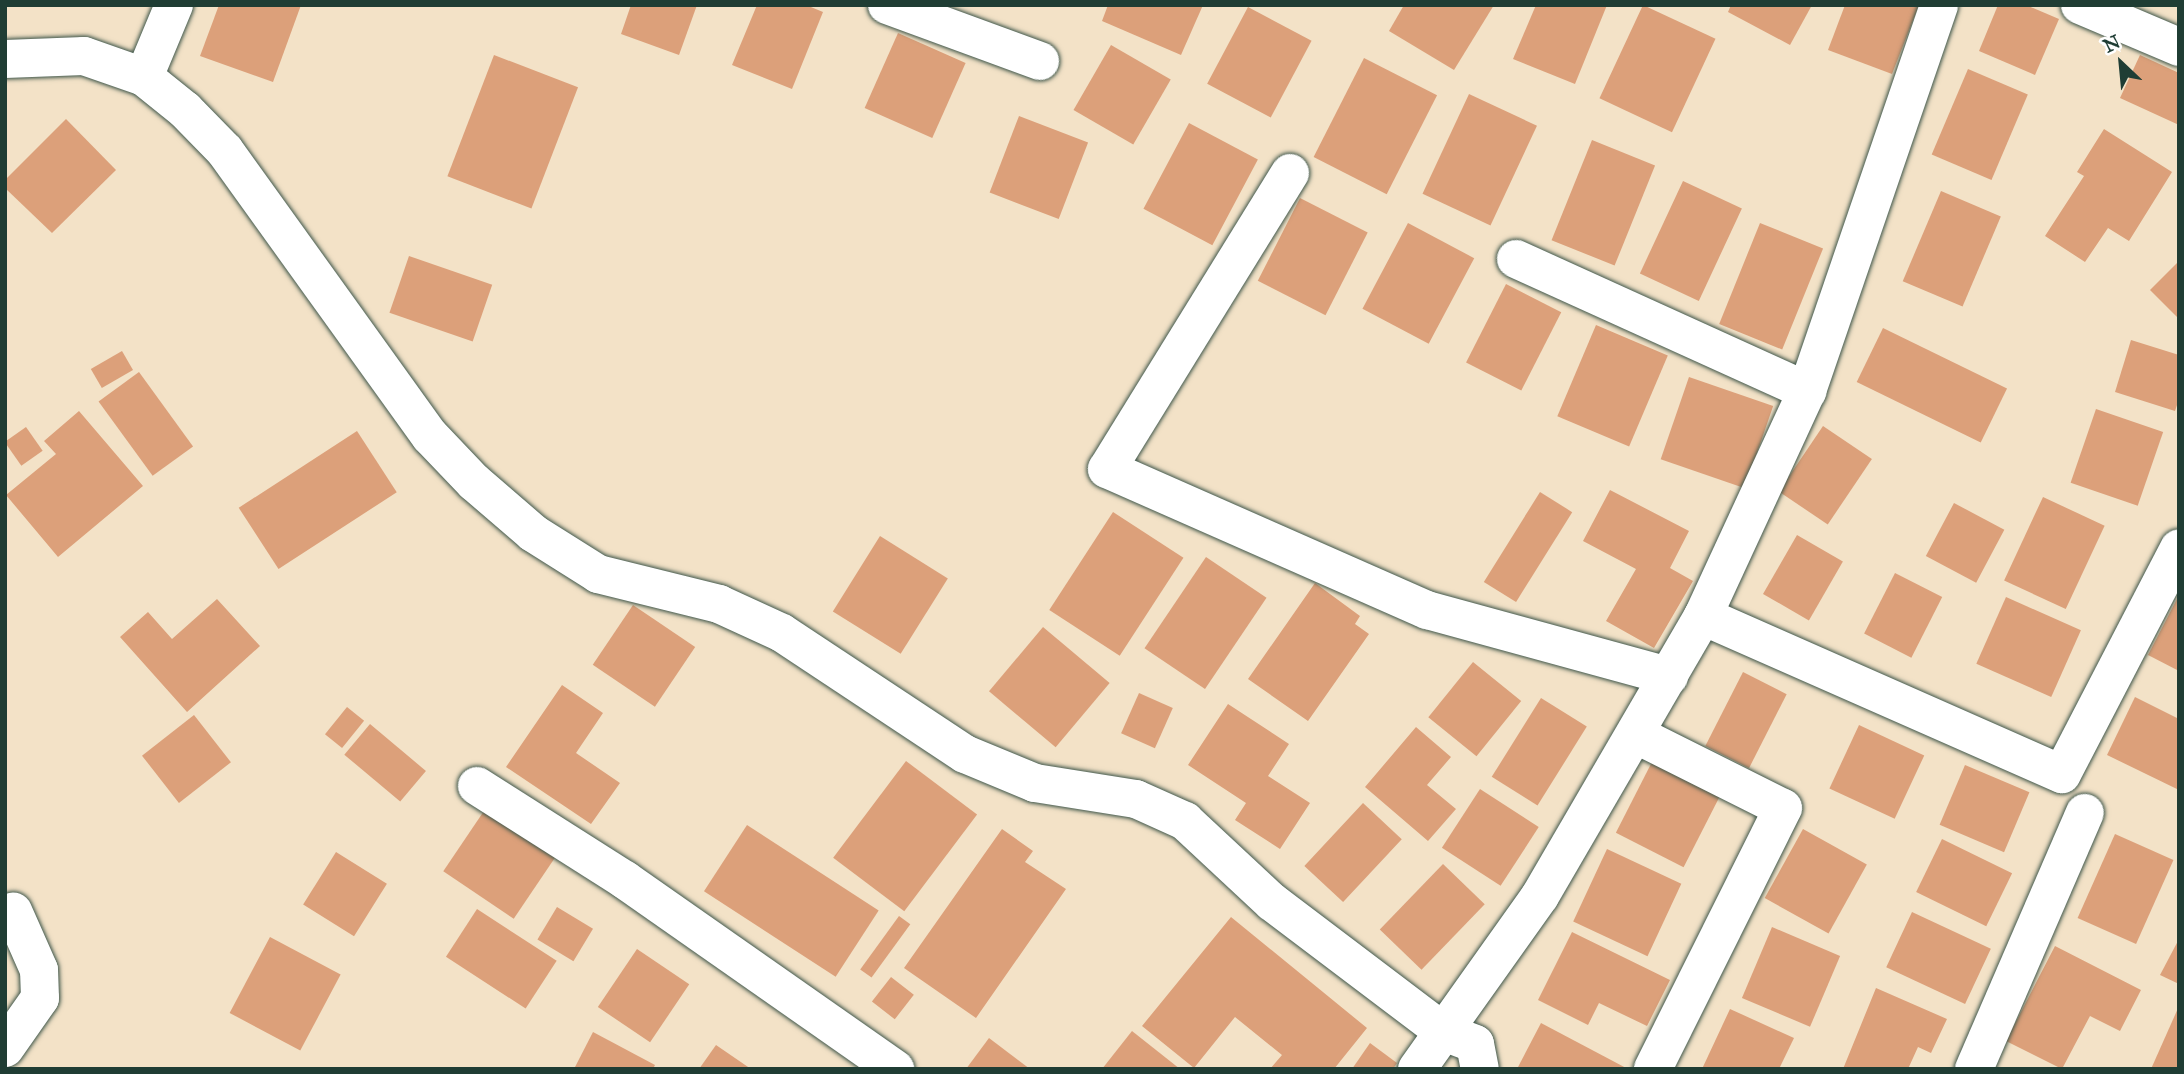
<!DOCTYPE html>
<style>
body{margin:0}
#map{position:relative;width:2184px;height:1074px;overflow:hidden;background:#f3e2c7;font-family:"IM FELL Great Primer",serif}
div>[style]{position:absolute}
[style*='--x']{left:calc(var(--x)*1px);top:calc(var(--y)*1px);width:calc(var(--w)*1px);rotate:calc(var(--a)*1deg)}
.building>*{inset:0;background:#dca07a;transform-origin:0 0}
.roads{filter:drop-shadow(0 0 2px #3f564a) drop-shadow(0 0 2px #3f564a)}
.minor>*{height:38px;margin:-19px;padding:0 19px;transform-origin:19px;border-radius:19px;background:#fff}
span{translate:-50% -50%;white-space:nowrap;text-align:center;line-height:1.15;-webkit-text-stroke:7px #fff;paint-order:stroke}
.frame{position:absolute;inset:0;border:7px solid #1f3d34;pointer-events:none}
.north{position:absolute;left:2086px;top:28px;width:70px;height:70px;-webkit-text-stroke:5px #fff;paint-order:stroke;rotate:334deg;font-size:19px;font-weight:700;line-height:28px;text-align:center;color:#1f3d34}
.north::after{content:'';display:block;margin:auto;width:24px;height:32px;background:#1f3d34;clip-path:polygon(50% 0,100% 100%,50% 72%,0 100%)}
</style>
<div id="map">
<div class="building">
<i style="clip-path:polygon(219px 5px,301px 5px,273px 82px,200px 56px)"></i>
<i style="clip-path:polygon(631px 5px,697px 5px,679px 55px,621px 34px)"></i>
<i style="clip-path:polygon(757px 5px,806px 5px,823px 12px,792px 89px,732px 65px)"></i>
<i style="clip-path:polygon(1108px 5px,1203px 5px,1181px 55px,1102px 21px)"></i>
<i style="clip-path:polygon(1404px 5px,1494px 5px,1454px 70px,1389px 31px)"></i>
<i style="clip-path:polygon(1536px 5px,1607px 5px,1575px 84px,1513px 59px)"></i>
<i style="left:1643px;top:5px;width:80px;height:103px;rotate:25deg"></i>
<i style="clip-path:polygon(1731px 5px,1812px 5px,1790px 45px,1728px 12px)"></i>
<i style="clip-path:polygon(1845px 5px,1919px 5px,1892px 74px,1828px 50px)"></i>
<i style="clip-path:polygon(1998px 5px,2026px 5px,2059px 19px,2035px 75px,1979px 51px)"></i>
<i style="left:1248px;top:7px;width:72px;height:87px;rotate:28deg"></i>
<i style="left:898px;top:33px;width:74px;height:82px;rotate:24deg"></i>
<i style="left:1111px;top:45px;width:69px;height:75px;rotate:30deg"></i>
<i style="left:494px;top:55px;width:90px;height:130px;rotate:21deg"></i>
<i style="clip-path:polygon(2140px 55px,2179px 73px,2179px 125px,2120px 98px)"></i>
<i style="left:1364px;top:58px;width:82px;height:111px;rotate:27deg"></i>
<i style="left:1968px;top:69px;width:65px;height:93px;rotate:23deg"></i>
<i style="left:1469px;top:94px;width:75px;height:110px;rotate:25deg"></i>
<i style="left:1019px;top:116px;width:74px;height:82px;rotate:21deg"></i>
<i style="clip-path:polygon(66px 119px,116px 170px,52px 233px,5px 188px,5px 180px)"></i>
<i style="left:1189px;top:123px;width:78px;height:97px;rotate:28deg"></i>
<i style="clip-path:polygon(2104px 129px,2172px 172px,2129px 241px,2108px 228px,2085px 262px,2045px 236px,2084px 176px,2077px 172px)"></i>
<i style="left:1592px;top:140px;width:68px;height:108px;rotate:22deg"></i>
<i style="left:1683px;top:181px;width:65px;height:102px;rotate:25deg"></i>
<i style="left:1941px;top:191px;width:65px;height:98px;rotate:23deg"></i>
<i style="left:1300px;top:198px;width:76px;height:93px;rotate:27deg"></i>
<i style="left:1408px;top:223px;width:75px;height:97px;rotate:28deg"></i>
<i style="left:1760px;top:223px;width:68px;height:109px;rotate:22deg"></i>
<i style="left:409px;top:256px;width:88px;height:60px;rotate:19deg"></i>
<i style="clip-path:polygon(2179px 261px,2179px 319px,2150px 290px)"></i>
<i style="left:1506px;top:284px;width:62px;height:88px;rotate:27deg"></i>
<i style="left:1596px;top:325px;width:78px;height:99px;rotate:23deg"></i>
<i style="left:1883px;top:328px;width:138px;height:60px;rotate:26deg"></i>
<i style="clip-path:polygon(2131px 340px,2179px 355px,2179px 399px,2175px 411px,2115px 392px)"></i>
<i style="left:122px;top:351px;width:22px;height:36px;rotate:60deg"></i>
<i style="left:139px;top:372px;width:92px;height:50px;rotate:54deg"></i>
<i style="left:1689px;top:377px;width:89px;height:87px;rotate:19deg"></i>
<i style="left:2096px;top:409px;width:71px;height:78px;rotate:19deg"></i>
<i style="clip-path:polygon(79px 411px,143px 486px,58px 557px,6px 495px,56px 454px,44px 441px)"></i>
<i style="left:1823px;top:426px;width:59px;height:79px;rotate:34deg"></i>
<i style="left:26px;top:427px;width:29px;height:26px;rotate:55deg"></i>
<i style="left:357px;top:431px;width:73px;height:141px;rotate:57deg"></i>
<i style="clip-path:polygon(1610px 490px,1689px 531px,1670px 568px,1693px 581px,1654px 648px,1606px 621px,1636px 569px,1583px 541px)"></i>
<i style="left:1540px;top:492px;width:38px;height:106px;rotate:32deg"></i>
<i style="left:2043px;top:497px;width:68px;height:92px;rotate:25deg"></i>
<i style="left:1954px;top:503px;width:57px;height:60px;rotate:28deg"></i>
<i style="left:1113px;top:512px;width:84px;height:117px;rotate:33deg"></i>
<i style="left:1797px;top:535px;width:53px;height:68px;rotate:30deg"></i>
<i style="left:880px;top:536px;width:80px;height:89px;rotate:32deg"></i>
<i style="left:1206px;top:557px;width:73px;height:110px;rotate:34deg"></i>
<i style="left:1895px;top:573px;width:53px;height:68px;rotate:27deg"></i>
<i style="clip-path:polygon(1315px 583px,1360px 616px,1355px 624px,1369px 634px,1308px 721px,1248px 679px)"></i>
<i style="clip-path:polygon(2179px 595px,2179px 671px,2148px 655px)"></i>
<i style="left:2006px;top:597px;width:82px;height:73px;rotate:24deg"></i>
<i style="clip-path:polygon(217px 599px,260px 646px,187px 712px,120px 637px,148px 612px,172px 639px)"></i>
<i style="left:633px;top:605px;width:75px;height:72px;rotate:34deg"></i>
<i style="left:1043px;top:627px;width:87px;height:84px;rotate:40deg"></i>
<i style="left:1473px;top:662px;width:62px;height:71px;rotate:39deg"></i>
<i style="left:1743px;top:672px;width:49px;height:83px;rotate:27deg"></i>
<i style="clip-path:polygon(562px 685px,603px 713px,576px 753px,620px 783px,591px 824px,506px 767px)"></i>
<i style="left:1139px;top:693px;width:37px;height:44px;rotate:24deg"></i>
<i style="clip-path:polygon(2135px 697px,2179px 719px,2179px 790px,2107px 755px)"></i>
<i style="left:1541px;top:698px;width:54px;height:93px;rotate:32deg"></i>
<i style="clip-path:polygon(1228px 704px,1289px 744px,1268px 776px,1310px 803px,1280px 849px,1235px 820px,1246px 803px,1188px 765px)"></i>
<i style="left:347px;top:707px;width:22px;height:35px;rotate:39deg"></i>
<i style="left:194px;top:715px;width:60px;height:66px;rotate:52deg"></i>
<i style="left:370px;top:724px;width:73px;height:40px;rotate:40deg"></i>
<i style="left:1859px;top:725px;width:72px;height:70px;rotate:25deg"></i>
<i style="clip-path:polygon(1416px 727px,1451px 757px,1427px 785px,1456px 809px,1428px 841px,1365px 787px)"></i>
<i style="left:1654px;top:758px;width:76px;height:84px;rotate:27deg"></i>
<i style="left:906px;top:761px;width:89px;height:121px;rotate:37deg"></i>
<i style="left:1965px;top:765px;width:70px;height:65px;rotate:23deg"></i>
<i style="left:1480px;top:789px;width:70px;height:70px;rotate:33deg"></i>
<i style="left:1363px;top:803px;width:53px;height:86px;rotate:43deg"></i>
<i style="left:488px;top:805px;width:85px;height:80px;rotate:34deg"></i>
<i style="left:747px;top:825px;width:157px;height:79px;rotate:33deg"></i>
<i style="clip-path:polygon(1002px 829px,1033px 851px,1025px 862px,1066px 889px,976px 1018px,904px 968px)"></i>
<i style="left:1803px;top:829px;width:73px;height:79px;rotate:29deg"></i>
<i style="left:2115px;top:834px;width:64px;height:92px;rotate:24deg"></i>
<i style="left:1942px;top:839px;width:78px;height:59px;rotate:26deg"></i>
<i style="left:1607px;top:849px;width:82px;height:80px;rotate:25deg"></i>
<i style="left:336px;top:852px;width:60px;height:62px;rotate:32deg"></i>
<i style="left:1443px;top:864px;width:58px;height:91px;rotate:44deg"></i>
<i style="left:557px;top:907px;width:42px;height:38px;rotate:31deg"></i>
<i style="left:477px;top:909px;width:95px;height:57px;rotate:33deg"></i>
<i style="left:1912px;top:912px;width:87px;height:61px;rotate:25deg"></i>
<i style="left:899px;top:916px;width:14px;height:66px;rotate:36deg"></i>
<i style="clip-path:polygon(1231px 917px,1367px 1028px,1334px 1069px,1270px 1069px,1282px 1055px,1235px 1017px,1194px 1068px,1142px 1026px)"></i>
<i style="left:1772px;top:927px;width:74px;height:77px;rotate:23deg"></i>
<i style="clip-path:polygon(1572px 932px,1670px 980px,1647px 1026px,1599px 1003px,1588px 1025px,1538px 1000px)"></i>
<i style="left:270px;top:937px;width:80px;height:86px;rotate:28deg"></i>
<i style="clip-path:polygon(2179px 939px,2179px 984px,2160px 975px)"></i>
<i style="clip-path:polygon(2055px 946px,2141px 990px,2120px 1031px,2090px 1016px,2062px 1069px,2006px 1041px)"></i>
<i style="left:637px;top:949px;width:63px;height:70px;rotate:34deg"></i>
<i style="left:891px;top:977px;width:29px;height:31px;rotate:38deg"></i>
<i style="clip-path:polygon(1876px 988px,1947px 1019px,1931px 1053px,1918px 1047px,1908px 1069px,1843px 1069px)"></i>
<i style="clip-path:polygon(2179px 1006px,2179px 1069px,2151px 1069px)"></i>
<i style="clip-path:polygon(1730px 1009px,1794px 1038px,1779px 1069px,1702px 1069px)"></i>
<i style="clip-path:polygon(1541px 1023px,1628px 1069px,1517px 1069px)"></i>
<i style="clip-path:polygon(1132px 1031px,1180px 1069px,1102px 1069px)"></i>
<i style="clip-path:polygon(593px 1032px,655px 1065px,653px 1069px,574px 1069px)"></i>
<i style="clip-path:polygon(989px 1038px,1030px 1069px,966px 1069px)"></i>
<i style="clip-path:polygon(1370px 1043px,1397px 1063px,1393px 1069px,1352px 1069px)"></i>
<i style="clip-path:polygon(716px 1045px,751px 1069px,699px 1069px)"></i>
</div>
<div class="roads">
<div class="minor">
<i style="--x:887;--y:5;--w:163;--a:20.1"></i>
<i style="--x:2080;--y:5;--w:108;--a:23"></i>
<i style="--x:5;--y:59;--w:79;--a:-2.2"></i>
<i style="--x:84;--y:56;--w:64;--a:19.3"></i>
<i style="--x:144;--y:77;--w:53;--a:38.8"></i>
<i style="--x:185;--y:110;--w:57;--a:45.7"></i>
<i style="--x:225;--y:151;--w:351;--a:54.3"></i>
<i style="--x:430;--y:436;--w:64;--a:46.3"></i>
<i style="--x:474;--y:482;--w:78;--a:40.8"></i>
<i style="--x:533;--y:533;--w:77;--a:32.2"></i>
<i style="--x:598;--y:574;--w:125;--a:13.9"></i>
<i style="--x:719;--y:604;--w:69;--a:24.7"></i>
<i style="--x:782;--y:633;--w:219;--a:33.5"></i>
<i style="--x:965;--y:754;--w:76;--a:22.5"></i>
<i style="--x:1035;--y:783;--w:102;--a:9"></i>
<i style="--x:1136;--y:799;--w:54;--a:24.2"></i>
<i style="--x:1185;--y:821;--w:119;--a:43"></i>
<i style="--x:1272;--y:902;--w:216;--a:37.1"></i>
<i style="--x:1444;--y:1032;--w:33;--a:21"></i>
<i style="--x:1475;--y:1044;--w:25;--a:79"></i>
<i style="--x:144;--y:77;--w:78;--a:-67.4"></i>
<i style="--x:1290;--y:173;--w:348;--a:121.7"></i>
<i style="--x:1107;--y:469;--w:350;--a:23.8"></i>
<i style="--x:1427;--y:610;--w:251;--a:15.3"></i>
<i style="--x:1516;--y:259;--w:320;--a:24.4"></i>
<i style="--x:1703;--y:616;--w:392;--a:23.8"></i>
<i style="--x:2062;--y:774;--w:254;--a:-62.6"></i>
<i style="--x:1637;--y:735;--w:163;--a:26.6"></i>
<i style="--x:1783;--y:808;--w:292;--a:116.5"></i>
<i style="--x:477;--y:786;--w:175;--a:32.4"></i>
<i style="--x:625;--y:880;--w:330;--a:35"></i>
<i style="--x:5;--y:1048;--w:61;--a:-55"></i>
<i style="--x:40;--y:998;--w:28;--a:-92"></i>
<i style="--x:39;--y:970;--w:64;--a:-113.8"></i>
<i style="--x:1417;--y:1069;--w:212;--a:-54.6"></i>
<i style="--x:1540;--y:896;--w:324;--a:-59.8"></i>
<i style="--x:1703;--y:616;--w:248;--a:-65.2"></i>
<i style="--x:1807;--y:391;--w:408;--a:-71.1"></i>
<i style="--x:1974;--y:1069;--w:279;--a:-66.6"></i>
</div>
</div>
<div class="frame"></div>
<div class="north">N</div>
</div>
